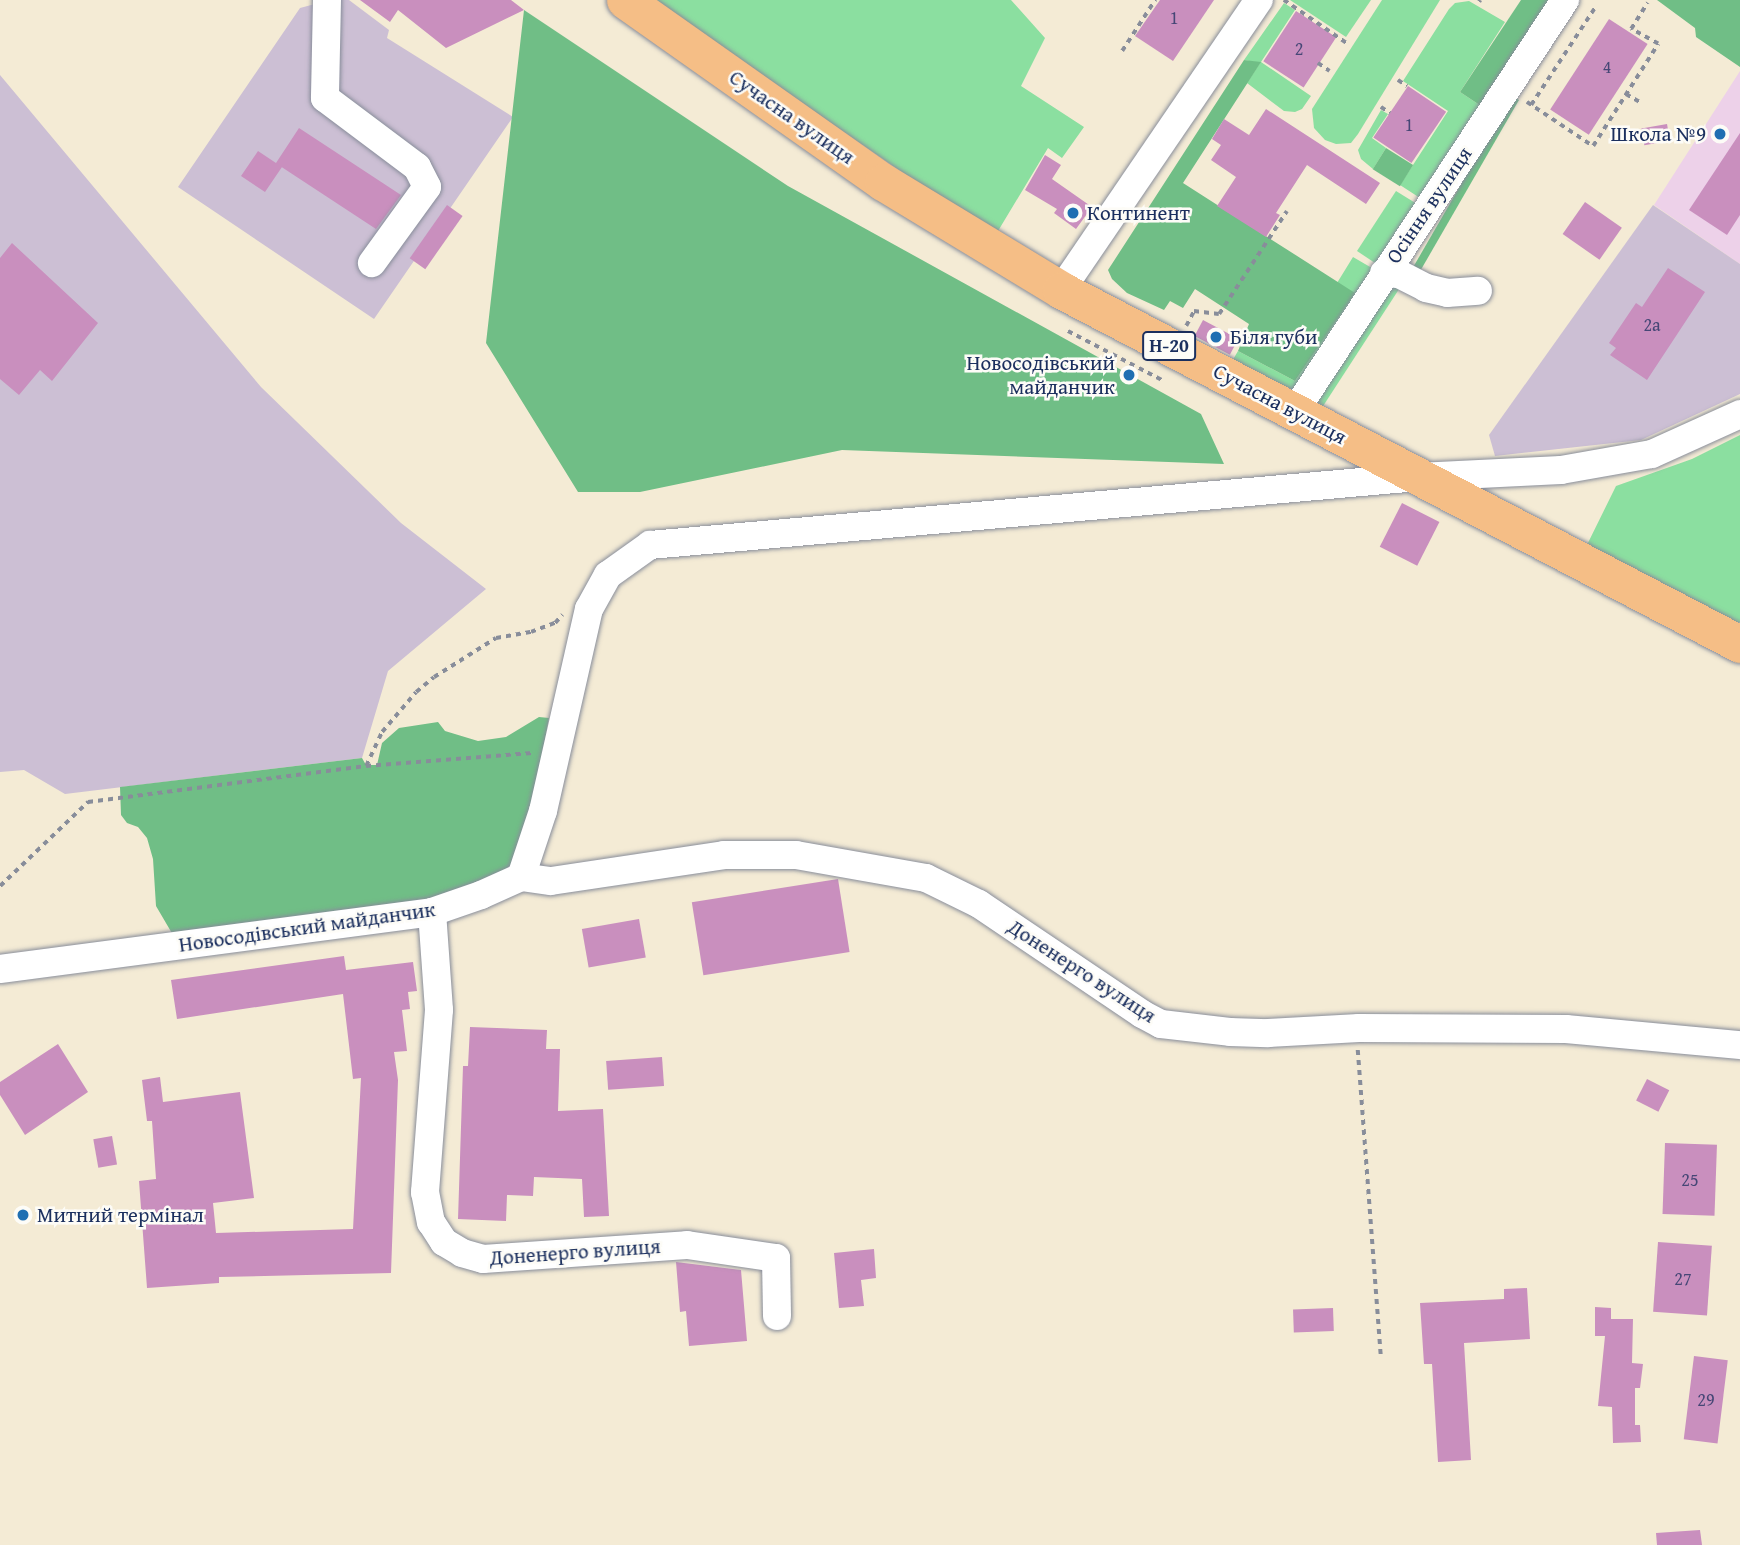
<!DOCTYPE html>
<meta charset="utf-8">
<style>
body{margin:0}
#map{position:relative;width:1740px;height:1545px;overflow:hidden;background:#f4ebd5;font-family:"Gentium Book Plus",serif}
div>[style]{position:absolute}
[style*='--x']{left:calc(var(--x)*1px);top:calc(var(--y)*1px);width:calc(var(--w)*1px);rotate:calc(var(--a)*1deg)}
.built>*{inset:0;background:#edd1e9}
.industrial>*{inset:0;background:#ccbfd4}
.green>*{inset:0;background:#8bdfa0;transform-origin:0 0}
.forest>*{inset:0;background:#70be86;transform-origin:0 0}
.building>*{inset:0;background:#c98fbe;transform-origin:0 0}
.path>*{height:3.5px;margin-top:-1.75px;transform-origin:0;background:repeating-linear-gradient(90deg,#888d9a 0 5px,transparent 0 10px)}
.roads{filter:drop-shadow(0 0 2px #888d9a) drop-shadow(0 0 2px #888d9a)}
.minor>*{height:28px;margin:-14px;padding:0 14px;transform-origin:14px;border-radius:14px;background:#fff}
.major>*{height:37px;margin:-18.5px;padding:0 18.5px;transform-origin:18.5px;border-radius:18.5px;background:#f5be86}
.dots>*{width:19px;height:19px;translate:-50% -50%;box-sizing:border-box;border:4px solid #fdfcf7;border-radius:50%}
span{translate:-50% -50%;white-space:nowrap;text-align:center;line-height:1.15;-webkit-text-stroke:5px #fdfcf7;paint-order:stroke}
.number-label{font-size:18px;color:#464776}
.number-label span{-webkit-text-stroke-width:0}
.shield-label span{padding:2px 5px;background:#fdfcf7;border:2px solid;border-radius:5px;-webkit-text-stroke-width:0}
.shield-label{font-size:19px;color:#1b2f5e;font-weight:700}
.street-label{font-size:21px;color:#1b2f5e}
.poi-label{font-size:21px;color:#1b2f5e}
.right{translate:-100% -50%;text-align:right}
.left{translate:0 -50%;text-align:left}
</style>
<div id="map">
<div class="built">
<i style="clip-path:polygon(1740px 71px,1740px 264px,1654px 205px)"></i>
</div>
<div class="industrial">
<i style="clip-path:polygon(349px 0,389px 30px,387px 38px,513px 117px,374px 319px,178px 187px,300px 8px,330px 0)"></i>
<i style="clip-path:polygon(0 75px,261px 387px,401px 523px,486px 589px,388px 671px,362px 758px,65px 794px,24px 770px,0 772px)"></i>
<i style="clip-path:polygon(1653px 205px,1740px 264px,1740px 394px,1641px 440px,1495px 456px,1489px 435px)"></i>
</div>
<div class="green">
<i style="clip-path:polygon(652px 0,1011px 0,1045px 38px,1021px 86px,1084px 127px,1062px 158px,1048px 148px,995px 236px)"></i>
<i style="clip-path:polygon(1290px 0,1371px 0,1346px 37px)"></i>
<i style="clip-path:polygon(1382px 0,1440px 0,1358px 134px,1351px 143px,1336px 144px,1325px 140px,1314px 128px,1312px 109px)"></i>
<i style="clip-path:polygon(1469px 1px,1505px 22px,1460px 92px,1484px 108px,1420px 198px,1400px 185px,1448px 111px,1403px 81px,1449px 9px,1455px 3px)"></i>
<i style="clip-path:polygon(1284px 3px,1295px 10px,1261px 62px,1311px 96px,1302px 109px,1295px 112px,1284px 111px,1247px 83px,1260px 63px,1244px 60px)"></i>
<i style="clip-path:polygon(1381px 110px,1388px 114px,1372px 138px,1386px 148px,1373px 169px,1361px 159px,1358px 150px)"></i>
<i style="clip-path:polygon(1396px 191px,1417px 204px,1381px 267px,1357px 251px)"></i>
<i style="clip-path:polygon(1353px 257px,1377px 271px,1298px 392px,1231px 363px,1238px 351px,1295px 381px,1354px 293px,1337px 283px)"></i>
<i style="left:1403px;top:283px;width:147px;height:10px;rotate:123deg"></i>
<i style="clip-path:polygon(1740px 435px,1740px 622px,1735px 624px,1583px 553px,1616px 486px,1692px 459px)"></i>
</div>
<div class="forest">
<i style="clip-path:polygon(1521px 0,1556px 0,1484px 108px,1460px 92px)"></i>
<i style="clip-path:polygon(1657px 0,1740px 0,1740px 67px,1696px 37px,1695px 28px)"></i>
<i style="clip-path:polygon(524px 10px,788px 186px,1201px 414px,1224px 464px,842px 450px,640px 492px,578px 492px,486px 343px)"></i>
<i style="clip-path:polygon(1244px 60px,1261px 62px,1183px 183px,1355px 293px,1295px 381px,1238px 351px,1249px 324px,1195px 289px,1183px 308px,1170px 301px,1164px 310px,1127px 293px,1112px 279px,1108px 270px)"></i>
<i style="left:1512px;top:96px;width:8px;height:199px;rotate:30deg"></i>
<i style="left:1386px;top:148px;width:32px;height:25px;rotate:32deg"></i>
<i style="clip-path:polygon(539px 717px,549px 718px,536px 789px,512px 864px,496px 877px,430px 903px,173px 935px,156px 906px,153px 859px,147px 838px,138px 827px,127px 823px,121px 815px,120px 787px,362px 758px,366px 765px,377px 765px,382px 743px,399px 728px,438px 722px,445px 731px,478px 741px,506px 737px)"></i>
</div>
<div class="building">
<i style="clip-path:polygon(360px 0,511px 0,524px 10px,446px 48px,398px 10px,390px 22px)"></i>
<i style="clip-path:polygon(1160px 0,1214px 0,1173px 61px,1135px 36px)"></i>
<i style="left:1296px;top:11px;width:48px;height:60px;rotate:33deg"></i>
<i style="left:1609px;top:19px;width:46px;height:108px;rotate:33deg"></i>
<i style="left:1408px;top:86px;width:46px;height:62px;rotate:34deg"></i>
<i style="clip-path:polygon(1266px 109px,1380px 183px,1366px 204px,1307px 165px,1276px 213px,1280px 215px,1266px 237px,1217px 206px,1236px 177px,1211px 160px,1221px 145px,1212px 139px,1224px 119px,1249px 135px)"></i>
<i style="left:1667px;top:124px;width:17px;height:26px;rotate:80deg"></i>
<i style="clip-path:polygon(299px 128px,401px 195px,376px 229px,277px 164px,282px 167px,265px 192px,241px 176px,258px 151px,276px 163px)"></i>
<i style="clip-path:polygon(1740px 133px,1740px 215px,1727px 235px,1689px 210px)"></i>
<i style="clip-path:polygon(1045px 155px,1061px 165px,1052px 179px,1092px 207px,1076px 229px,1054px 213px,1057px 209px,1025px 190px)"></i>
<i style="left:1585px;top:202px;width:45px;height:39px;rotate:35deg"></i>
<i style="left:447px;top:205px;width:19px;height:65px;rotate:35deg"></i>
<i style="clip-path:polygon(12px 243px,98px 323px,52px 381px,40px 370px,19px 395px,0 379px,0 258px)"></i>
<i style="clip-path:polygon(1668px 268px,1705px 292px,1647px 380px,1610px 355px,1616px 348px,1609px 343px,1636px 303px,1642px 307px)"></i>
<i style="left:1203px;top:320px;width:40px;height:18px;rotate:28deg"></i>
<i style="left:1402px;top:503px;width:42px;height:49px;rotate:27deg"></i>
<i style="left:838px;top:879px;width:74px;height:148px;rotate:81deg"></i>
<i style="left:639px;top:919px;width:39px;height:58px;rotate:80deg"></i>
<i style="clip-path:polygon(344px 956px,346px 970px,413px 962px,417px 991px,408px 992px,410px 1009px,402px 1010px,407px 1051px,394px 1052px,398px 1080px,391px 1273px,219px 1277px,219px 1283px,147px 1288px,139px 1181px,156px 1179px,152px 1121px,147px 1121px,142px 1080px,160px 1077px,163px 1102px,240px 1092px,254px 1198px,213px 1203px,216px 1233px,353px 1229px,361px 1078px,353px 1079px,343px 994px,177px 1019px,171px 980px)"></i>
<i style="clip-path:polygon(470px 1027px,547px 1030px,546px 1049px,560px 1049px,558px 1111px,603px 1109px,609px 1216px,584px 1217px,582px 1179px,534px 1177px,533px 1196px,507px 1195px,506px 1221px,458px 1219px,463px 1066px,468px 1066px)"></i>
<i style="clip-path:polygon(58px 1044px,88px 1092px,25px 1135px,0 1095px,0 1082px)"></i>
<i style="left:662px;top:1057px;width:29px;height:56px;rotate:86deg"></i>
<i style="left:1647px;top:1079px;width:25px;height:24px;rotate:27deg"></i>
<i style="left:112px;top:1136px;width:29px;height:19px;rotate:80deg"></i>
<i style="left:1665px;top:1143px;width:52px;height:71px;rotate:2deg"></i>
<i style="left:1658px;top:1242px;width:54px;height:70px;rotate:4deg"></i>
<i style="clip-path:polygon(874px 1249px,876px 1278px,861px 1280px,864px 1306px,839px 1308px,834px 1253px)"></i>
<i style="clip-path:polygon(676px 1262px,741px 1270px,747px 1341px,689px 1346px,686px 1311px,680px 1312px)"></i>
<i style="clip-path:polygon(1527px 1288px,1530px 1339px,1464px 1343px,1471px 1460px,1438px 1462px,1432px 1364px,1424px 1364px,1420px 1303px,1504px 1299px,1504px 1289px)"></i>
<i style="clip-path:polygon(1595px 1307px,1611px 1308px,1611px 1319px,1633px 1319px,1632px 1363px,1643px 1364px,1640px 1388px,1635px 1388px,1635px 1425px,1640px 1425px,1641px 1442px,1613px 1443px,1612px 1407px,1598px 1406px,1605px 1336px,1595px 1336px)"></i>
<i style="left:1333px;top:1308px;width:23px;height:40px;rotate:88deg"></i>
<i style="left:1694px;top:1356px;width:34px;height:84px;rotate:7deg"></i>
<i style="clip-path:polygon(1700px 1530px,1702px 1545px,1657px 1545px,1656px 1533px)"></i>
</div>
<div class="path">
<i style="--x:1284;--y:0;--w:78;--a:34.5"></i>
<i style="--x:1479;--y:2;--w:2;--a:-63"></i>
<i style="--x:1122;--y:51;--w:61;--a:-57.1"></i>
<i style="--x:1318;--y:63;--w:14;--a:34"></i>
<i style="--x:1398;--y:80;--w:11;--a:34"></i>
<i style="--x:1626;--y:94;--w:16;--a:30"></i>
<i style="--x:1527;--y:102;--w:79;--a:33.7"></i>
<i style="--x:1593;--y:146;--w:121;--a:-57.5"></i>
<i style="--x:1658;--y:44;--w:31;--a:-151"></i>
<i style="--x:1631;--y:29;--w:31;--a:-58"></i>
<i style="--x:1531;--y:105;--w:118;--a:-56.7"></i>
<i style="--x:1381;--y:107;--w:11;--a:34"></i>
<i style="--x:1186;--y:326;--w:17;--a:-62"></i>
<i style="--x:1194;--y:311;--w:25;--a:7"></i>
<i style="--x:1219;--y:314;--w:123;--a:-56.6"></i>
<i style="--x:1068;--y:331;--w:106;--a:27.5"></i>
<i style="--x:366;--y:766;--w:38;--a:-65"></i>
<i style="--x:382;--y:732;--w:52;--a:-49.6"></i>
<i style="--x:416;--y:692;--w:23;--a:-40"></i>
<i style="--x:434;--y:677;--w:73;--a:-32.2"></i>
<i style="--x:496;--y:638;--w:36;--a:-10"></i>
<i style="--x:531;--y:632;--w:26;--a:-21"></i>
<i style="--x:555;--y:623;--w:11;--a:-49"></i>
<i style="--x:0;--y:886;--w:122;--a:-43.7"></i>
<i style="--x:88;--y:802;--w:280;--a:-7.4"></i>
<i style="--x:366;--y:766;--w:167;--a:-4.5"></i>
<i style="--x:1358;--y:1050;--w:310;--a:85.7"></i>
</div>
<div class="roads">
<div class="minor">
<i style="--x:327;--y:0;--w:98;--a:91.2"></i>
<i style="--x:325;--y:98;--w:115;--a:36.9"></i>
<i style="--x:417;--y:167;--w:22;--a:63"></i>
<i style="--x:427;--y:187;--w:94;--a:125.9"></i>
<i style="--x:1384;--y:273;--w:15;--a:4"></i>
<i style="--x:1399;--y:274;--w:30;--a:27"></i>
<i style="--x:1426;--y:288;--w:22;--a:13"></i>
<i style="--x:1447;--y:293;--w:31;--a:-4"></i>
<i style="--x:1061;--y:290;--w:351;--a:-55.7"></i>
<i style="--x:1295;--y:411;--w:492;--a:-56.7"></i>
<i style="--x:521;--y:877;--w:30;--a:8"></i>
<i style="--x:551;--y:881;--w:175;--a:-8.5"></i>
<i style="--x:724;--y:855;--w:72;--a:0"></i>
<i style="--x:796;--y:855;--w:132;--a:10"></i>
<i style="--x:926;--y:878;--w:59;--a:26.1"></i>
<i style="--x:979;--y:904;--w:197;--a:34"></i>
<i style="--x:1142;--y:1014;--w:21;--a:28"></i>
<i style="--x:1161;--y:1024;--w:69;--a:6.6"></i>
<i style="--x:1230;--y:1032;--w:38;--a:2"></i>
<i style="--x:1268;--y:1033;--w:91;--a:-3.1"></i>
<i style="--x:1359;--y:1028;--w:207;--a:0.3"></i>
<i style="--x:1566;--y:1029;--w:175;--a:5.3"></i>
<i style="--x:432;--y:912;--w:98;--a:85.9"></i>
<i style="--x:439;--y:1010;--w:183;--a:94.4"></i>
<i style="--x:425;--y:1192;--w:31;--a:79"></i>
<i style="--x:431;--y:1222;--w:24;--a:57"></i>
<i style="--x:444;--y:1242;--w:21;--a:31"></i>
<i style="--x:462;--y:1253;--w:22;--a:16"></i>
<i style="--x:483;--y:1259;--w:204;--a:-3.9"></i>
<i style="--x:687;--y:1245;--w:90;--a:8.3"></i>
<i style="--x:776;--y:1258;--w:58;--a:89"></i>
<i style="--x:0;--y:969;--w:436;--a:-7.5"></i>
<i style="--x:432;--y:912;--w:52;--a:-19.1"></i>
<i style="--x:481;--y:895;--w:44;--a:-24.2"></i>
<i style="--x:521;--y:877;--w:70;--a:-71.6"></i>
<i style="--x:543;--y:811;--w:207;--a:-77.2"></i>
<i style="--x:589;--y:609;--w:39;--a:-61"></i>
<i style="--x:608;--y:575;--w:52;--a:-35.5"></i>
<i style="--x:650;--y:545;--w:771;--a:-5.06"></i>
<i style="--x:1418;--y:477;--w:143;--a:-2.8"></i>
<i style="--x:1561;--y:470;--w:92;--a:-10"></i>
<i style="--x:1652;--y:454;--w:97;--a:-24.4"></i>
</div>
<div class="major">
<i style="--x:625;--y:0;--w:316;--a:35.2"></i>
<i style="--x:883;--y:182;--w:208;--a:31.2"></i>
<i style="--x:1061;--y:290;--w:766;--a:27.54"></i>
</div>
</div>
<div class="dots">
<i style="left:1720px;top:134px;background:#1f6fb2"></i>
<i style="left:1073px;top:213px;background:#1f6fb2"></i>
<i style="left:1216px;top:337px;background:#1f6fb2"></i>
<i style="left:1129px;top:375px;background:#1f6fb2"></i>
<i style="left:23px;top:1215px;background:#1f6fb2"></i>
</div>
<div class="number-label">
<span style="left:1174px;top:18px">1</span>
<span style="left:1299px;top:49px">2</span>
<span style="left:1607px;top:67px">4</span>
<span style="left:1409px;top:125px">1</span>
<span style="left:1652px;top:325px">2а</span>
<span style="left:1690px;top:1180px">25</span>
<span style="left:1683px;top:1279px">27</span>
<span style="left:1706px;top:1400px">29</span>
</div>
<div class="shield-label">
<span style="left:1169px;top:346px">Н-20</span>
</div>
<div class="street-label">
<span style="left:792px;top:117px;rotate:35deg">Сучасна вулиця</span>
<span style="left:1429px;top:205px;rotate:-56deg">Осіння вулиця</span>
<span style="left:1280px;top:404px;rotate:28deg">Сучасна вулиця</span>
<span style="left:307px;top:927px;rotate:-8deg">Новосодівський майданчик</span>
<span style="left:1082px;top:971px;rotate:33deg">Доненерго вулиця</span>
<span style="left:575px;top:1252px;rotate:-4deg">Доненерго вулиця</span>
</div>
<div class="poi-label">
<span class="right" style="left:1706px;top:134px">Школа №9</span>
<span class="left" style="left:1087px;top:213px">Континент</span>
<span class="left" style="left:1230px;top:337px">Біля губи</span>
<span class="right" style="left:1115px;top:375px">Новосодівський<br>майданчик</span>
<span class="left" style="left:37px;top:1215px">Митний термінал</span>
</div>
</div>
